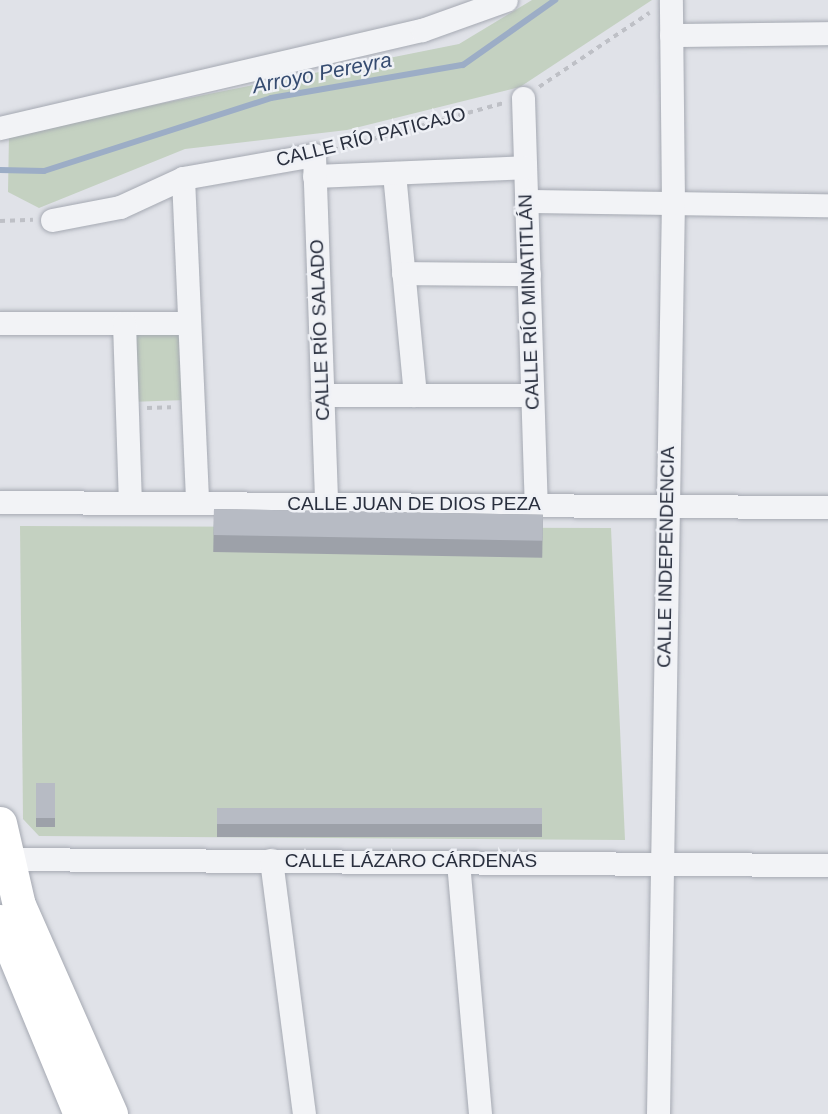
<!DOCTYPE html>
<meta charset="utf-8">
<style>
body{margin:0}
#map{position:relative;width:828px;height:1114px;overflow:hidden;background:#e0e2e8;font-family:Arial,sans-serif}
div>[style]{position:absolute}
[style*='--x']{left:calc(var(--x)*1px);top:calc(var(--y)*1px);width:calc(var(--w)*1px);rotate:calc(var(--a)*1deg)}
.green>*{inset:0;background:#c4d1c1;transform-origin:0 0}
.stream>*{height:6px;margin:-3px;padding:0 3px;transform-origin:3px;border-radius:3px;background:#9cadc6}
.path>*{height:3.5px;margin-top:-1.75px;transform-origin:0;background:repeating-linear-gradient(90deg,#bec0c6 0 5px,transparent 0 10px)}
.roads{filter:drop-shadow(0 0 2px #a5a9b2) drop-shadow(0 0 2px #a5a9b2)}
.street>*{height:23px;margin:-11.5px;padding:0 11.5px;transform-origin:11.5px;border-radius:11.5px;background:#f2f3f6}
.secondary>*{height:33px;margin:-16.5px;padding:0 16.5px;transform-origin:16.5px;border-radius:16.5px;background:#fff}
.wall>*{inset:0;background:#9da1a9;transform-origin:0 0}
.building>*{inset:0;background:#b7bbc4;transform-origin:0 0}
span{translate:-50% -50%;white-space:nowrap;text-align:center;line-height:1.15;-webkit-text-stroke:5px #eff1f6;paint-order:stroke}
.street-label{font-size:19px;color:#292f3e}
.water-label{font-size:21px;color:#354b70;font-style:italic}
</style>
<div id="map">
<div class="green">
<i style="clip-path:polygon(532px 0,652px 0,520px 87px,347px 130px,185px 149px,39px 208px,8px 192px,9px 134px,459px 44px)"></i>
<i style="left:183px;top:328px;width:72px;height:49px;rotate:88deg"></i>
<i style="clip-path:polygon(20px 526px,611px 528px,625px 840px,39px 836px,23px 819px)"></i>
</div>
<div class="stream">
<i style="--x:0;--y:170;--w:44;--a:1.3"></i>
<i style="--x:44;--y:171;--w:238;--a:-17.8"></i>
<i style="--x:271;--y:98;--w:195;--a:-9.8"></i>
<i style="--x:463;--y:65;--w:113;--a:-35.2"></i>
</div>
<div class="path">
<i style="--x:539;--y:87;--w:133;--a:-33.9"></i>
<i style="--x:333;--y:150;--w:177;--a:-15.4"></i>
<i style="--x:0;--y:221;--w:33;--a:-2"></i>
<i style="--x:147;--y:408;--w:24;--a:-2"></i>
</div>
<div class="roads">
<div class="street">
<i style="--x:671;--y:35;--w:157;--a:-0.7"></i>
<i style="--x:523;--y:98;--w:407;--a:88.2"></i>
<i style="--x:0;--y:128;--w:433;--a:-13.1"></i>
<i style="--x:422;--y:30;--w:89;--a:-19.7"></i>
<i style="--x:394;--y:173;--w:223;--a:84.6"></i>
<i style="--x:314;--y:176;--w:211;--a:-2.4"></i>
<i style="--x:183;--y:178;--w:325;--a:87.5"></i>
<i style="--x:526;--y:201;--w:302;--a:0.8"></i>
<i style="--x:52;--y:220;--w:69;--a:-10.8"></i>
<i style="--x:120;--y:207;--w:69;--a:-24.7"></i>
<i style="--x:183;--y:178;--w:133;--a:-10"></i>
<i style="--x:314;--y:155;--w:349;--a:88"></i>
<i style="--x:403;--y:273;--w:126;--a:0.5"></i>
<i style="--x:0;--y:323;--w:189;--a:0"></i>
<i style="--x:124;--y:323;--w:180;--a:88.1"></i>
<i style="--x:322;--y:395;--w:210;--a:0"></i>
<i style="--x:0;--y:502;--w:828;--a:0.35"></i>
<i style="--x:0;--y:859;--w:828;--a:0.42"></i>
<i style="--x:271;--y:860;--w:256;--a:82.6"></i>
<i style="--x:458;--y:862;--w:253;--a:85"></i>
<i style="--x:658;--y:1114;--w:911;--a:-89.06"></i>
<i style="--x:673;--y:203;--w:203;--a:-90.6"></i>
</div>
<div class="secondary">
<i style="--x:0;--y:823;--w:84;--a:77"></i>
<i style="--x:19;--y:905;--w:228;--a:66.2"></i>
<i style="--x:0;--y:921;--w:209;--a:67.5"></i>
</div>
</div>
<div class="wall">
<i style="left:214px;top:509px;width:329px;height:43px;rotate:1deg"></i>
<i style="left:36px;top:783px;width:19px;height:44px"></i>
<i style="left:217px;top:808px;width:325px;height:29px"></i>
</div>
<div class="building">
<i style="left:214px;top:509px;width:329px;height:26px;rotate:1deg"></i>
<i style="left:36px;top:783px;width:19px;height:35px"></i>
<i style="left:217px;top:808px;width:325px;height:16px"></i>
</div>
<div class="street-label">
<span style="left:371px;top:137px;rotate:-14deg">CALLE RÍO PATICAJO</span>
<span style="left:529px;top:302px;rotate:-92deg">CALLE RÍO MINATITLÁN</span>
<span style="left:320px;top:330px;rotate:-92deg">CALLE RÍO SALADO</span>
<span style="left:414px;top:504px">CALLE JUAN DE DIOS PEZA</span>
<span style="left:666px;top:557px;rotate:-89deg">CALLE INDEPENDENCIA</span>
<span style="left:411px;top:861px">CALLE LÁZARO CÁRDENAS</span>
</div>
<div class="water-label">
<span style="left:322px;top:73px;rotate:-11deg">Arroyo Pereyra</span>
</div>
</div>
